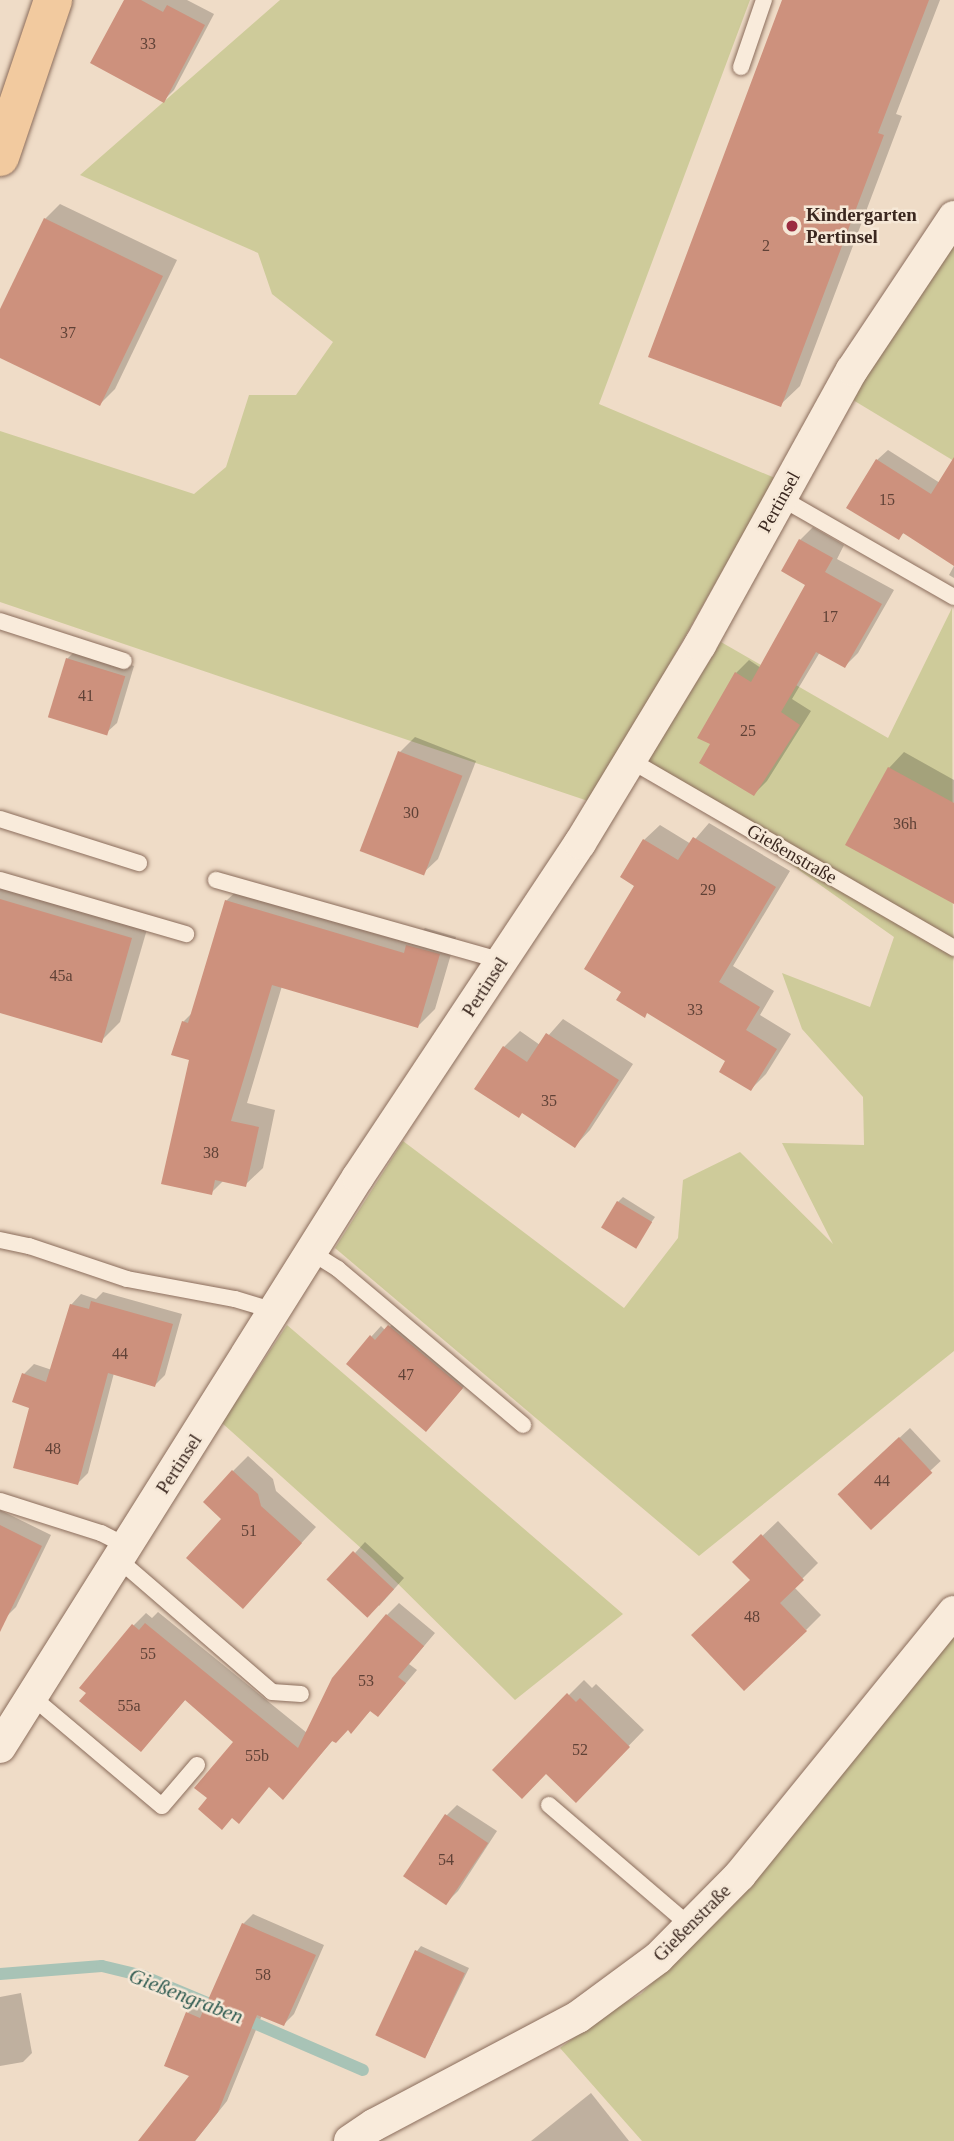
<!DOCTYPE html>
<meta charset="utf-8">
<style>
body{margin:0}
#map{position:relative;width:954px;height:2141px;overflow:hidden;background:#efdcc7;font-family:"Times New Roman",serif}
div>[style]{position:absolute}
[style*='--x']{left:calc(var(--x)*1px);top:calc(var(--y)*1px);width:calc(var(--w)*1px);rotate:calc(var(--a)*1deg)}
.green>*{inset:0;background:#cecb9a}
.shadow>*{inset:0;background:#0003;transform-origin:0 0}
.stream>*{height:12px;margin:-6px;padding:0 6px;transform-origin:6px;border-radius:6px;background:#a8c3b6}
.building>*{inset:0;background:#cd917d;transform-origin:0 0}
.roads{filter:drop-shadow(0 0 2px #8b6d5c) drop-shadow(0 0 2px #8b6d5c)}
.service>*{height:16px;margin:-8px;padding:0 8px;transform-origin:8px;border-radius:8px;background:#f9ebdb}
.minor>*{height:32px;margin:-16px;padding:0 16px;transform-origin:16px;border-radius:16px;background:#f9ebdb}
.primary>*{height:38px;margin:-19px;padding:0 19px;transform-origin:19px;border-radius:19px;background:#f2ca9f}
.dots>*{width:19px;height:19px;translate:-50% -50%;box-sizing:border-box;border:4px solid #f6e8d7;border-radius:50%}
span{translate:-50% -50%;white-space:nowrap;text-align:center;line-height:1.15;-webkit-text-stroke:5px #f6e8d7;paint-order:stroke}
.number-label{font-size:16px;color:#604237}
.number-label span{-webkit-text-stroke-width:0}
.poi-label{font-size:19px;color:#3b2820;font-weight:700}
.left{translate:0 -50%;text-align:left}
.street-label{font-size:19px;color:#3b2820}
.water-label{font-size:21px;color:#2f5b51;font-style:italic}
</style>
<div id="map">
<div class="green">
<i style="clip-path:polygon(280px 0,750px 0,599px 404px,775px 478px,591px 802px,0 602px,0 431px,194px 494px,226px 467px,249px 395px,296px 395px,333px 342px,272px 294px,258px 253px,80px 175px)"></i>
<i style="clip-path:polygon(954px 245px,954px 461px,853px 400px,871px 368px)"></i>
<i style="clip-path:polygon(952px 608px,954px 1351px,699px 1556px,335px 1248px,403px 1141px,624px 1308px,678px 1238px,683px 1180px,740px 1152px,833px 1244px,782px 1143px,864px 1145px,863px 1097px,802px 1029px,782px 973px,870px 1007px,894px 937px,647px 763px,721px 642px,888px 738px)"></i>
<i style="clip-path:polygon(287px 1325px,623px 1614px,515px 1700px,372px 1558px,222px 1423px)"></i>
<i style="clip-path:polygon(954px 1636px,954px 2141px,642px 2141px,560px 2048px,608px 2012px,641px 1994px,771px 1862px)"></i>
</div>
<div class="shadow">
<i style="clip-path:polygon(126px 0,187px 0,214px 14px,174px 90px,164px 100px)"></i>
<i style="clip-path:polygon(784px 0,940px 0,896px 114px,902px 116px,800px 386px,780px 405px)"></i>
<i style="clip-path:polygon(60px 204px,177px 260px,115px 389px,100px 404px,0 356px,0 313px,45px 219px)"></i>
<i style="clip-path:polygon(888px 450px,940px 483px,954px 475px,954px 564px,905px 532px,898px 538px,877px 460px)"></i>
<i style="clip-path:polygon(813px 527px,844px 545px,837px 559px,894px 590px,858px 653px,845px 666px,820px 652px,792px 699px,811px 711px,767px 781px,754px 794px,712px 744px,736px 673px,749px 660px,761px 668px,807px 584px,800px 540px)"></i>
<i style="clip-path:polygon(954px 566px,954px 578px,949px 575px)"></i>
<i style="clip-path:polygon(78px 648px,134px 666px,117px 723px,106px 733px,67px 659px)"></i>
<i style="clip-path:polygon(415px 737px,476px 761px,438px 859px,422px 874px,400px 752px)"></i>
<i style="clip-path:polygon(904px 752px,954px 780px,954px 902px,889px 768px)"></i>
<i style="clip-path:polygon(709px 823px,790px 871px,733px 966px,774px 991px,760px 1015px,791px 1034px,766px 1074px,751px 1089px,728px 1061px,624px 992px,637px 885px,623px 877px,644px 840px,660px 825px,691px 844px)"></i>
<i style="clip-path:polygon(0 875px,150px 919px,120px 1022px,101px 1041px,0 1011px)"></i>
<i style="clip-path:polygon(244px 884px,418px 935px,425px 928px,456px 937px,435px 1009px,418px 1026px,282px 986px,247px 1103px,275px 1110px,263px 1168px,245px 1185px,224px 1180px,211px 1193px,183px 1022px,193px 1012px,226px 901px)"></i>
<i style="clip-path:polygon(563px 1019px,633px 1064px,590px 1130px,575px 1146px,523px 1111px,477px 1089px,504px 1047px,520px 1031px,540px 1045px)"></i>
<i style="clip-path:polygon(623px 1197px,655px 1217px,634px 1247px,618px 1202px)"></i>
<i style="clip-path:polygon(103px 1292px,182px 1314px,165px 1375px,155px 1385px,114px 1373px,88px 1473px,78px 1483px,31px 1407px,24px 1374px,34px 1364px,52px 1370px,71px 1305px,81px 1294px,96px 1299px)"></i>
<i style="clip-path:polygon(400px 1316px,472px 1377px,436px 1419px,371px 1337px,381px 1326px,386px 1331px)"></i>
<i style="left:910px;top:1428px;width:45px;height:97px;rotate:47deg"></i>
<i style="clip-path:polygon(248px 1456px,273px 1479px,276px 1491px,316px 1527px,258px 1591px,224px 1519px,233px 1471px)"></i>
<i style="clip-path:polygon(0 1510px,51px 1535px,16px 1607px,5px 1618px,0 1615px)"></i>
<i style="clip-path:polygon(778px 1521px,818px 1563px,794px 1587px,821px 1615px,806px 1630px,735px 1562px)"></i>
<i style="clip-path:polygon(365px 1542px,404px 1578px,379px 1606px,355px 1553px)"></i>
<i style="clip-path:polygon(399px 1603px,435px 1633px,409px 1664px,417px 1670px,390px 1702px,371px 1710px,351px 1731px,348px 1729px,334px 1739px,283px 1797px,270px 1786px,210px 1798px,235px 1742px,186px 1699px,141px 1750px,98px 1681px,101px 1665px,134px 1625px,146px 1613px,152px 1618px,158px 1612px,307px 1733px,387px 1615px)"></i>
<i style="clip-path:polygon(584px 1680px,592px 1688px,596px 1684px,644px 1730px,576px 1800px,546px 1771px,494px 1770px)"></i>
<i style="clip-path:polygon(457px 1805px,497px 1831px,458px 1891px,447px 1902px,447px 1815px)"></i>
<i style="clip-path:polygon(253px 1914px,324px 1945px,294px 2014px,284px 2024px,262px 2015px,227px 2101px,195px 2141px,140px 2141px,192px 2075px,188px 2013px,197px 2003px,207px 2007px,243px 1924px)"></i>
<i style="clip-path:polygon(421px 1946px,469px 1968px,426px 2056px,417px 1951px)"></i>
<i style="clip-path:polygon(21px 1993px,32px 2053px,23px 2062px,0 2066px,0 1997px)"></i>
<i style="clip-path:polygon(591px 2093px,629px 2141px,531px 2141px)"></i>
</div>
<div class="stream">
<i style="--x:0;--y:1974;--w:102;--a:-4.5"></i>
<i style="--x:102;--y:1966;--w:42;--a:13.7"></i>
<i style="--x:143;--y:1976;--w:86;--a:22.7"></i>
<i style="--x:238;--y:2016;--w:136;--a:23.4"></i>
</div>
<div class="building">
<i style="clip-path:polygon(124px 0,141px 0,163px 12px,167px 5px,205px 25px,164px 103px,90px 63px)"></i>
<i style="clip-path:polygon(782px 0,929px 0,878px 133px,884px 135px,781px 407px,648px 357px)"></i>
<i style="clip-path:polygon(44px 218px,163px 276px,100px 406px,0 358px,0 309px)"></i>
<i style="clip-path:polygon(954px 457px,954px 566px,903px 533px,899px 540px,846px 508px,876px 459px,931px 494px)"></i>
<i style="clip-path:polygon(799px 539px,833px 558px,825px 572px,882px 604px,845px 668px,816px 652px,781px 712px,800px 725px,754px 796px,699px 763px,710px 744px,697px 738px,735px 672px,751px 682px,805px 585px,781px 571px)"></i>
<i style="left:66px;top:658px;width:62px;height:62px;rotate:17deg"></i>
<i style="left:398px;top:751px;width:69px;height:107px;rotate:21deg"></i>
<i style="clip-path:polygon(888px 767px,954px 803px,954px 904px,845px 845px)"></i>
<i style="clip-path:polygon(693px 837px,776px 887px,719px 982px,760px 1007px,746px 1030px,777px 1049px,751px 1091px,719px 1072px,725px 1061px,647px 1013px,645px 1018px,616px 1000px,621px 992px,584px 969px,634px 886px,620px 877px,643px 839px,678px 860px)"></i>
<i style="clip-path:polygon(0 899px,132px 938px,102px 1043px,0 1013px)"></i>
<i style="clip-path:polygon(225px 900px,404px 953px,406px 945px,440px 954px,418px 1028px,272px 985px,231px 1121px,259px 1127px,246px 1187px,215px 1180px,212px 1195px,161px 1184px,189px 1060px,171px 1055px,182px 1021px,188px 1023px)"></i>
<i style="clip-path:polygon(546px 1033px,619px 1080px,575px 1148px,522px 1113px,519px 1118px,474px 1089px,503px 1046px,527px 1062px)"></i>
<i style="left:617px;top:1201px;width:41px;height:31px;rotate:31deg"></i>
<i style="clip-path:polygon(91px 1301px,173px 1324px,155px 1387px,108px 1373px,78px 1485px,13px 1468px,29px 1408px,12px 1402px,22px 1373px,46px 1382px,70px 1304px,89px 1309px)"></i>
<i style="clip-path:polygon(388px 1325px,463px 1388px,426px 1432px,346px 1364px,370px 1335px,375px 1340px)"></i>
<i style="left:899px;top:1437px;width:49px;height:84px;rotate:47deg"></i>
<i style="clip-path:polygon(232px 1470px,258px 1494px,261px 1506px,302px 1543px,243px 1609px,186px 1558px,221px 1519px,203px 1502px)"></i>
<i style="clip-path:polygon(0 1525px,42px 1546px,0 1632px)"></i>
<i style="clip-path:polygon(761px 1534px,804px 1580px,780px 1603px,807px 1631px,744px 1691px,691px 1635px,750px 1580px,732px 1562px)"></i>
<i style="left:353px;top:1551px;width:56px;height:39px;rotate:43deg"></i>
<i style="clip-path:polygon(386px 1614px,424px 1646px,398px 1677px,406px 1683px,378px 1717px,370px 1711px,351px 1734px,348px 1730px,336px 1743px,332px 1741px,283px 1800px,269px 1787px,239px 1824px,232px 1818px,222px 1830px,198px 1809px,207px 1798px,194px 1788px,233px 1742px,185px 1700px,141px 1752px,79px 1701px,86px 1693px,79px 1688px,132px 1624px,139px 1630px,145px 1623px,298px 1748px,332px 1678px)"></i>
<i style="clip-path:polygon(567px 1693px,576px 1702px,580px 1698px,630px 1747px,576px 1803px,546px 1774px,522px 1799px,492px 1770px)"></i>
<i style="left:445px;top:1814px;width:52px;height:75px;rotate:34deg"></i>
<i style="clip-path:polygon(242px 1923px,316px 1955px,284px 2026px,257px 2015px,218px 2112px,195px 2141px,138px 2141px,189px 2076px,164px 2066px,186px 2012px,200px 2018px)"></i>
<i style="left:415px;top:1950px;width:55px;height:94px;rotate:25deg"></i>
</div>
<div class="roads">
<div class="service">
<i style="--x:741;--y:67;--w:71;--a:-71.1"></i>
<i style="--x:781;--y:498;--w:199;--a:29.8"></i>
<i style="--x:0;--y:621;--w:130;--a:17.9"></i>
<i style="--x:630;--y:760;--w:375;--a:30.1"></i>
<i style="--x:0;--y:819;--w:146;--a:17.6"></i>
<i style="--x:0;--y:880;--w:194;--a:16.2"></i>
<i style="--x:216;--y:880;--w:297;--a:15.8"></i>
<i style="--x:0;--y:1240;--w:30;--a:12"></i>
<i style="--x:29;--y:1246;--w:103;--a:18.6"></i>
<i style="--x:127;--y:1279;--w:110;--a:10.5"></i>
<i style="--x:235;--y:1299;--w:42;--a:16.7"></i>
<i style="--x:311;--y:1252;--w:32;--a:32"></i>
<i style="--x:338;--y:1269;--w:242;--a:40.1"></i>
<i style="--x:0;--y:1501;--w:106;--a:17.6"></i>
<i style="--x:101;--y:1533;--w:29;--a:27"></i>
<i style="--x:118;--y:1559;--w:203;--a:40.8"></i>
<i style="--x:272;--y:1692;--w:29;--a:4"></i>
<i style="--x:30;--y:1695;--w:172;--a:40.1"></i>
<i style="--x:162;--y:1806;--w:54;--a:-49.5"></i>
<i style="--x:549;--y:1805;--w:186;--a:40.6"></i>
</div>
<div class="minor">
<i style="--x:0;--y:1747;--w:673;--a:-57.87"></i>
<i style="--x:358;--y:1177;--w:401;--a:-56.4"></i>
<i style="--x:580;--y:843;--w:232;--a:-58.8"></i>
<i style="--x:700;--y:645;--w:314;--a:-61.1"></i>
<i style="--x:852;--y:370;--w:184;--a:-56.3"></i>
<i style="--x:350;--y:2141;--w:29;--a:-34"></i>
<i style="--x:374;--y:2125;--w:231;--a:-27.9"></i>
<i style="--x:578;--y:2017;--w:99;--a:-36.4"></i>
<i style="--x:658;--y:1958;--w:117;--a:-45.3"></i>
<i style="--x:740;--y:1875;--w:339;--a:-50.9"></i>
</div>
<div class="primary">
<i style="--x:0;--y:157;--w:166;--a:-71.3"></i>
</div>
</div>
<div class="dots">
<i style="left:792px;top:226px;background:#9b2b3f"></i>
</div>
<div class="number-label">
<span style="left:148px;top:44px">33</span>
<span style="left:766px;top:246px">2</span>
<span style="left:68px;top:333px">37</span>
<span style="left:887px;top:500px">15</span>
<span style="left:830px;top:617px">17</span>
<span style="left:86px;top:696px">41</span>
<span style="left:748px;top:731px">25</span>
<span style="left:411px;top:813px">30</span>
<span style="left:905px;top:824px">36h</span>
<span style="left:708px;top:890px">29</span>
<span style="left:61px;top:976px">45a</span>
<span style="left:695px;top:1010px">33</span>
<span style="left:549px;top:1101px">35</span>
<span style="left:211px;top:1153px">38</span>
<span style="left:120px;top:1354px">44</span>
<span style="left:406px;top:1375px">47</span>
<span style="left:53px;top:1449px">48</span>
<span style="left:882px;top:1481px">44</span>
<span style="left:249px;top:1531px">51</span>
<span style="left:752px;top:1617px">48</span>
<span style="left:148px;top:1654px">55</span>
<span style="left:366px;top:1681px">53</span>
<span style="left:129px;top:1706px">55a</span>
<span style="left:580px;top:1750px">52</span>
<span style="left:257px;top:1756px">55b</span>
<span style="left:446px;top:1860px">54</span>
<span style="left:263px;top:1975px">58</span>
</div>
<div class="poi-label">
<span class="left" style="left:806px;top:226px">Kindergarten<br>Pertinsel</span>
</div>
<div class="street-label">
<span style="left:779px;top:502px;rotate:-61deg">Pertinsel</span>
<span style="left:792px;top:854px;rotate:30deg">Gießenstraße</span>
<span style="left:485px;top:987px;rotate:-57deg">Pertinsel</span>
<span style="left:179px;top:1464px;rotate:-57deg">Pertinsel</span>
<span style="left:692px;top:1923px;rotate:-45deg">Gießenstraße</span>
</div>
<div class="water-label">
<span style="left:186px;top:1996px;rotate:21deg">Gießengraben</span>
</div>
</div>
